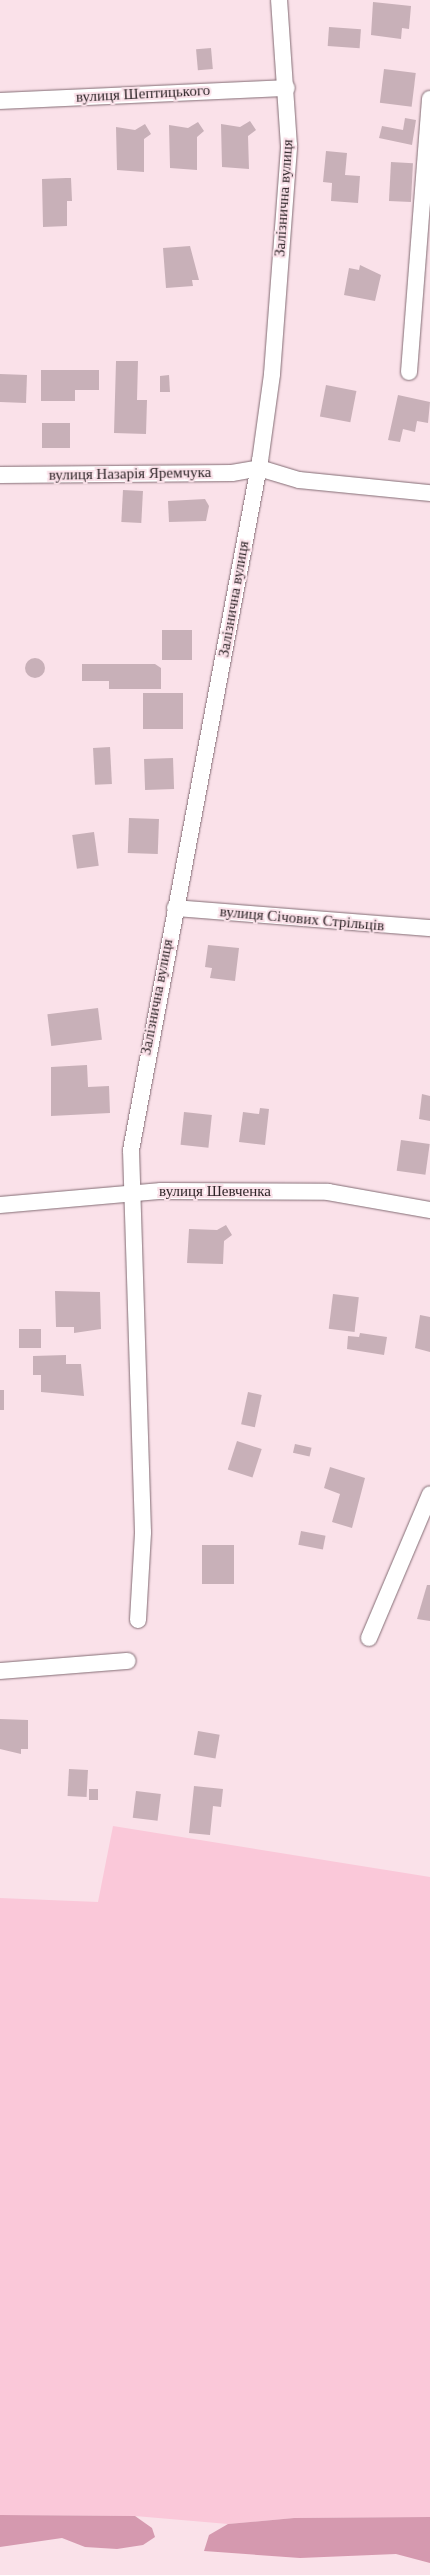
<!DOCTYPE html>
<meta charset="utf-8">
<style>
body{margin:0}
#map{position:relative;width:430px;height:2575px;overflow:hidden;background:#fae1e9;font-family:"Times New Roman",serif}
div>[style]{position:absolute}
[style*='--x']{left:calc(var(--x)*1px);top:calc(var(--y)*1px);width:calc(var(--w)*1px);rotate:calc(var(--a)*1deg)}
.green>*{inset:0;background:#fac8d9}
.forest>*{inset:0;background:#d599af}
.building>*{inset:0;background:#c8b0b8;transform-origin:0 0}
.round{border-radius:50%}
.roads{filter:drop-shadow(0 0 1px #836c74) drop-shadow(0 0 1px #836c74)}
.minor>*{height:16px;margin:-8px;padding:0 8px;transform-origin:8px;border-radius:8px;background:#fff}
span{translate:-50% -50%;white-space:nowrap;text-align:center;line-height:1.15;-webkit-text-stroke:4px #fae1e9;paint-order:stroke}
.street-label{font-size:15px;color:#2e2528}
</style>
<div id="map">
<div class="green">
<i style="clip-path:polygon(113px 1826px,430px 1877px,430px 2517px,294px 2518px,228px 2524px,135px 2516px,0 2515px,0 1898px,98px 1902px)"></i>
</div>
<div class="forest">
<i style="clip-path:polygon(0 2515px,135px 2516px,152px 2528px,155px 2537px,143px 2545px,117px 2549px,85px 2547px,62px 2538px,0 2547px)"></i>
<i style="clip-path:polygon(430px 2517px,430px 2563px,396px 2554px,300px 2558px,204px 2551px,209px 2535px,228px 2524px,294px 2518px)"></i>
</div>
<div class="building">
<i style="clip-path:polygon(373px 2px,411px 6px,409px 29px,402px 28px,401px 39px,371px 35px)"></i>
<i style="left:329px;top:27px;width:32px;height:19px;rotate:4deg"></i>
<i style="left:211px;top:48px;width:21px;height:15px;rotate:85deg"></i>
<i style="left:384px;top:69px;width:32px;height:34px;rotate:7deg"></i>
<i style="clip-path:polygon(405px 118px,416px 120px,412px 145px,379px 138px,382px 126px,403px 130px)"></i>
<i style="clip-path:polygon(250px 121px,256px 130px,248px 136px,249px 169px,222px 167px,221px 124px,240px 127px)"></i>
<i style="clip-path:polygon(198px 122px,204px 131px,197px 137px,197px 170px,170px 168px,169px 125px,188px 128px)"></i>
<i style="clip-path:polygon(145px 124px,151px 134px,144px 139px,144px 172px,117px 170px,116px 127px,135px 130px)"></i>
<i style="clip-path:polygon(326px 151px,347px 153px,345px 175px,360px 176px,358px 203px,331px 201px,332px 183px,323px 182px)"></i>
<i style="left:391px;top:162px;width:22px;height:39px;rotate:3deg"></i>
<i style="clip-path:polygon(66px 178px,71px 178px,72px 201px,67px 201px,67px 226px,43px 227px,42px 179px)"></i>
<i style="clip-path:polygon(190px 246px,199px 280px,192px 280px,193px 286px,166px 288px,163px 248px)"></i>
<i style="clip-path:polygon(360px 265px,381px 275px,375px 301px,344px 295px,349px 268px,359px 270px)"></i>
<i style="clip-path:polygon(116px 361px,138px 361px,137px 400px,147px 400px,146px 434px,114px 433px)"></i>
<i style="clip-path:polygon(41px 370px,99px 370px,99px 390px,75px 390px,75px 401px,41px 401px)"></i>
<i style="left:0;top:374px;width:27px;height:28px;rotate:2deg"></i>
<i style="clip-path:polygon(169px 375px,170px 392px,160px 392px,160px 376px)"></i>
<i style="left:326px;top:385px;width:31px;height:32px;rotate:11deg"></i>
<i style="clip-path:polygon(398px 395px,430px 402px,428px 423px,417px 421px,415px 432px,403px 429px,400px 442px,388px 440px)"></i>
<i style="left:42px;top:423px;width:28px;height:25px"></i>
<i style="left:123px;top:490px;width:20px;height:32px;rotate:3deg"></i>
<i style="clip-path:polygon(205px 499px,209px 506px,206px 521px,169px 522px,168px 501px)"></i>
<i style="left:162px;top:630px;width:30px;height:30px"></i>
<i class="round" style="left:25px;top:658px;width:20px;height:20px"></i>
<i style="clip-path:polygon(82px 664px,155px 664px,161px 668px,161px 689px,109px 689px,109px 681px,82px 681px)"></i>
<i style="left:183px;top:693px;width:36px;height:40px;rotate:90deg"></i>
<i style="left:110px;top:747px;width:37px;height:17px;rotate:87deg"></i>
<i style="left:173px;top:758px;width:31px;height:29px;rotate:88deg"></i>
<i style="left:129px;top:818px;width:30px;height:35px;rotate:2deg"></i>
<i style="left:94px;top:832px;width:34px;height:22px;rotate:82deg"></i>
<i style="clip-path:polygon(208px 945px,239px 948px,235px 981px,210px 978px,212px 968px,205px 967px)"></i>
<i style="left:98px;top:1008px;width:32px;height:51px;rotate:83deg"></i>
<i style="clip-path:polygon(87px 1065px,88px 1087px,109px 1086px,110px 1113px,51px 1116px,51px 1067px)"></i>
<i style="clip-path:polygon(422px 1094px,430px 1096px,430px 1121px,419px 1119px)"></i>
<i style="clip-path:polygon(260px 1108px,269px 1109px,265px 1145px,239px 1142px,243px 1112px,259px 1114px)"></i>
<i style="left:184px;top:1112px;width:28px;height:33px;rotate:6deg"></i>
<i style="left:401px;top:1140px;width:29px;height:31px;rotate:8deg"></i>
<i style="clip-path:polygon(226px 1225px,232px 1235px,224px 1241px,223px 1264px,187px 1263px,189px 1229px,217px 1230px)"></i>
<i style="clip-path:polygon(55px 1291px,100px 1292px,101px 1329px,74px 1333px,74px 1327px,56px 1327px)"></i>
<i style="left:333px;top:1294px;width:26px;height:35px;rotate:7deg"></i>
<i style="clip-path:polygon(420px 1315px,430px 1317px,430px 1352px,415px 1348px)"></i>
<i style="left:19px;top:1329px;width:22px;height:19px"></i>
<i style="clip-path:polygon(360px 1333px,387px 1337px,384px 1355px,347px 1349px,348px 1336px,359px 1337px)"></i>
<i style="clip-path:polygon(66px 1355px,66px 1364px,81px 1364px,84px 1396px,41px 1392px,41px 1375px,33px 1375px,33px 1356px)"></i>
<i style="left:0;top:1390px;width:4px;height:20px"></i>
<i style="left:248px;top:1392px;width:14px;height:33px;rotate:12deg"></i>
<i style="left:237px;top:1441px;width:26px;height:30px;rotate:18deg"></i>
<i style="left:295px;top:1444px;width:17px;height:9px;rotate:13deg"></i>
<i style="clip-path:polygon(330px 1467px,365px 1478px,352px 1528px,332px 1522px,340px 1494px,324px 1488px)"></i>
<i style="left:301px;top:1531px;width:25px;height:14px;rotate:11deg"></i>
<i style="left:202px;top:1545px;width:32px;height:39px"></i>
<i style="clip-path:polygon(427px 1585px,430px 1585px,430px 1621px,417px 1619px)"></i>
<i style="clip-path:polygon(0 1719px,28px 1720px,28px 1749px,21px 1749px,21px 1754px,0 1749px)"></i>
<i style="left:198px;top:1731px;width:22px;height:24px;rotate:10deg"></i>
<i style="left:69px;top:1769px;width:19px;height:27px;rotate:3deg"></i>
<i style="clip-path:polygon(194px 1786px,223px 1789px,221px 1807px,213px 1806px,210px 1835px,189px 1833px)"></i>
<i style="left:89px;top:1789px;width:9px;height:11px"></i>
<i style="left:136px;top:1791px;width:25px;height:27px;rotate:7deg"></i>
</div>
<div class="roads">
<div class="minor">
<i style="--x:0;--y:101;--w:287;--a:-2.6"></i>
<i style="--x:409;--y:372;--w:274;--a:-85.6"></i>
<i style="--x:0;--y:475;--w:232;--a:-0.5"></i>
<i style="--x:232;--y:473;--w:27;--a:-10"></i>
<i style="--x:259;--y:468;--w:42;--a:16.7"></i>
<i style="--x:299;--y:480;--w:132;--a:5.7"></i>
<i style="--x:175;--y:908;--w:256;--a:4.5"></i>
<i style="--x:0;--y:1205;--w:162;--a:-5"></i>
<i style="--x:161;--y:1191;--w:167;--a:0.3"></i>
<i style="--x:328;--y:1192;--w:104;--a:10"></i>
<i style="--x:138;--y:1620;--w:88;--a:-86.7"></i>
<i style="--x:143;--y:1532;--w:382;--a:-91.8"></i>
<i style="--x:131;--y:1150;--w:701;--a:-79.4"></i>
<i style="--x:260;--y:461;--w:88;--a:-82.1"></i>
<i style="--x:272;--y:374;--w:229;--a:-85.7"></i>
<i style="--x:289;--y:146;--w:146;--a:-93.9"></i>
<i style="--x:369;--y:1638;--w:156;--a:-67"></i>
<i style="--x:0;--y:1671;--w:128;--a:-4.5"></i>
</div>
</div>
<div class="street-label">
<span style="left:143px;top:94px;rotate:-3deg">вулиця Шептицького</span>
<span style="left:284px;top:198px;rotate:-86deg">Залізнична вулиця</span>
<span style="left:130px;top:474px;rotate:-1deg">вулиця Назарія Яремчука</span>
<span style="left:234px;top:599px;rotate:-80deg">Залізнична вулиця</span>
<span style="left:302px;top:919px;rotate:5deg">вулиця Січових Стрільців</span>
<span style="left:157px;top:997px;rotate:-79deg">Залізнична вулиця</span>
<span style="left:215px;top:1192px">вулиця Шевченка</span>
</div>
</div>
